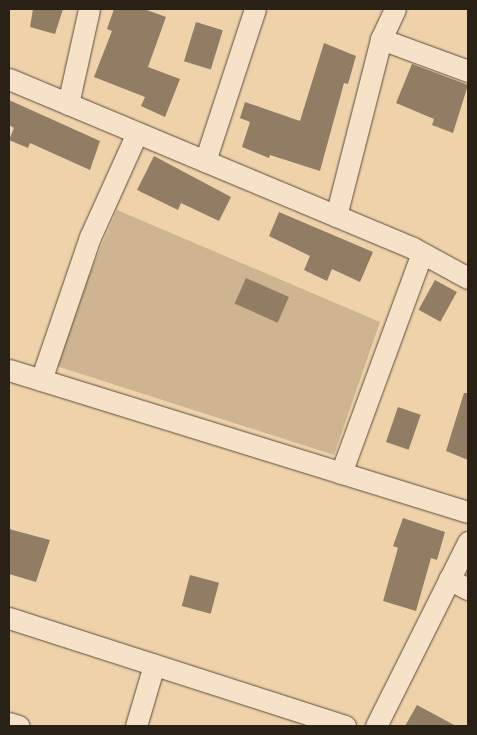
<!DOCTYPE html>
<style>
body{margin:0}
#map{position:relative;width:477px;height:735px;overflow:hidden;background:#efd2aa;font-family:"IM FELL Double Pica",serif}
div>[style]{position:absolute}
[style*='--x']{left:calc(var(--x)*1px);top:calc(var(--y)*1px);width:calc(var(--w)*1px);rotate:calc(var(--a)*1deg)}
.green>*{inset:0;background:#ceb491}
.building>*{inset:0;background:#907d63;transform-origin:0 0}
.roads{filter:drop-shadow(0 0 1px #5b4d3b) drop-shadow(0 0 1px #5b4d3b)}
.minor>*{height:21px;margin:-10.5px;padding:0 10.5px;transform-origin:10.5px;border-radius:10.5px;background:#f5e2c8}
span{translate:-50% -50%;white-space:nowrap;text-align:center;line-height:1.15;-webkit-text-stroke:5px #f5e2c8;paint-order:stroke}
.frame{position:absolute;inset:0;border:10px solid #2a2116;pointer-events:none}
</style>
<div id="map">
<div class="green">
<i style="clip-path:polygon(117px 210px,380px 322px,334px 455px,50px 364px)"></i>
</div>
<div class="building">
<i style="clip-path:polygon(33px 9px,63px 9px,55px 34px,30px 27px)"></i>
<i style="clip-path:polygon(114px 9px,144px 9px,166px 17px,148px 67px,180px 79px,165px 117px,141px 106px,145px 97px,94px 77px,112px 31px,107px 29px)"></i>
<i style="left:196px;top:22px;width:28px;height:41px;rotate:17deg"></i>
<i style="clip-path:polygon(324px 43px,356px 56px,348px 84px,344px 83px,320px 171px,270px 155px,269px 158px,242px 147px,250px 122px,240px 118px,245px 102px,300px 121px)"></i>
<i style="clip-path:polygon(412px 64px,468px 85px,453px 133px,432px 125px,434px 119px,396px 103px)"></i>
<i style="clip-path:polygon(9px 100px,100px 141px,90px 170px,30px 143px,28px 148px,9px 140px,14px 128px,9px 125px)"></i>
<i style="clip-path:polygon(154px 156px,231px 197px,219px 221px,181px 203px,178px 210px,137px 190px)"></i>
<i style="clip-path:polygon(279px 212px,373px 252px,360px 282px,332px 269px,327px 281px,304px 270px,310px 256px,269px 236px)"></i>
<i style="left:246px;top:278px;width:47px;height:28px;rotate:24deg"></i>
<i style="left:435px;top:280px;width:25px;height:34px;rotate:29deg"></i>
<i style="clip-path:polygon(464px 393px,468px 393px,468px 460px,446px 451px)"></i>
<i style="left:398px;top:407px;width:24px;height:37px;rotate:19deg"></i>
<i style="clip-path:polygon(403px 518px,445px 532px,437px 560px,431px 558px,416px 611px,383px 601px,398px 548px,393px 546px)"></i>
<i style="clip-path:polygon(9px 529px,50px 540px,36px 582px,9px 574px)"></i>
<i style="left:190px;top:575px;width:30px;height:32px;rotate:15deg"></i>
<i style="clip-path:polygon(417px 705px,456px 726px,405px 726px)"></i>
</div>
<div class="roads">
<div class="minor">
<i style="--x:381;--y:39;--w:33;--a:-65"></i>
<i style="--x:9;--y:79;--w:438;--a:22.7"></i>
<i style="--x:413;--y:248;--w:63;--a:28.6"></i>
<i style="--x:68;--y:104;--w:97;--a:-77.5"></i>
<i style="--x:205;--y:161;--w:160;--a:-71.8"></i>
<i style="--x:336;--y:216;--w:183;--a:-75.7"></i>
<i style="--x:381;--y:39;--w:93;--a:20.2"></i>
<i style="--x:9;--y:370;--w:480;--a:17.2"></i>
<i style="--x:41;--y:380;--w:151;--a:-71.1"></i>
<i style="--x:90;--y:237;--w:114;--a:-65.7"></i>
<i style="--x:341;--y:473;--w:234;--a:-69.8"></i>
<i style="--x:449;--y:579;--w:21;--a:28"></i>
<i style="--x:9;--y:618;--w:353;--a:17.8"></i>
<i style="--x:9;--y:723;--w:10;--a:17"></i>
<i style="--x:136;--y:726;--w:64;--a:-73.6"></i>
<i style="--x:376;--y:726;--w:206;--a:-63.4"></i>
</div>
</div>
<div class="frame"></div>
</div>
